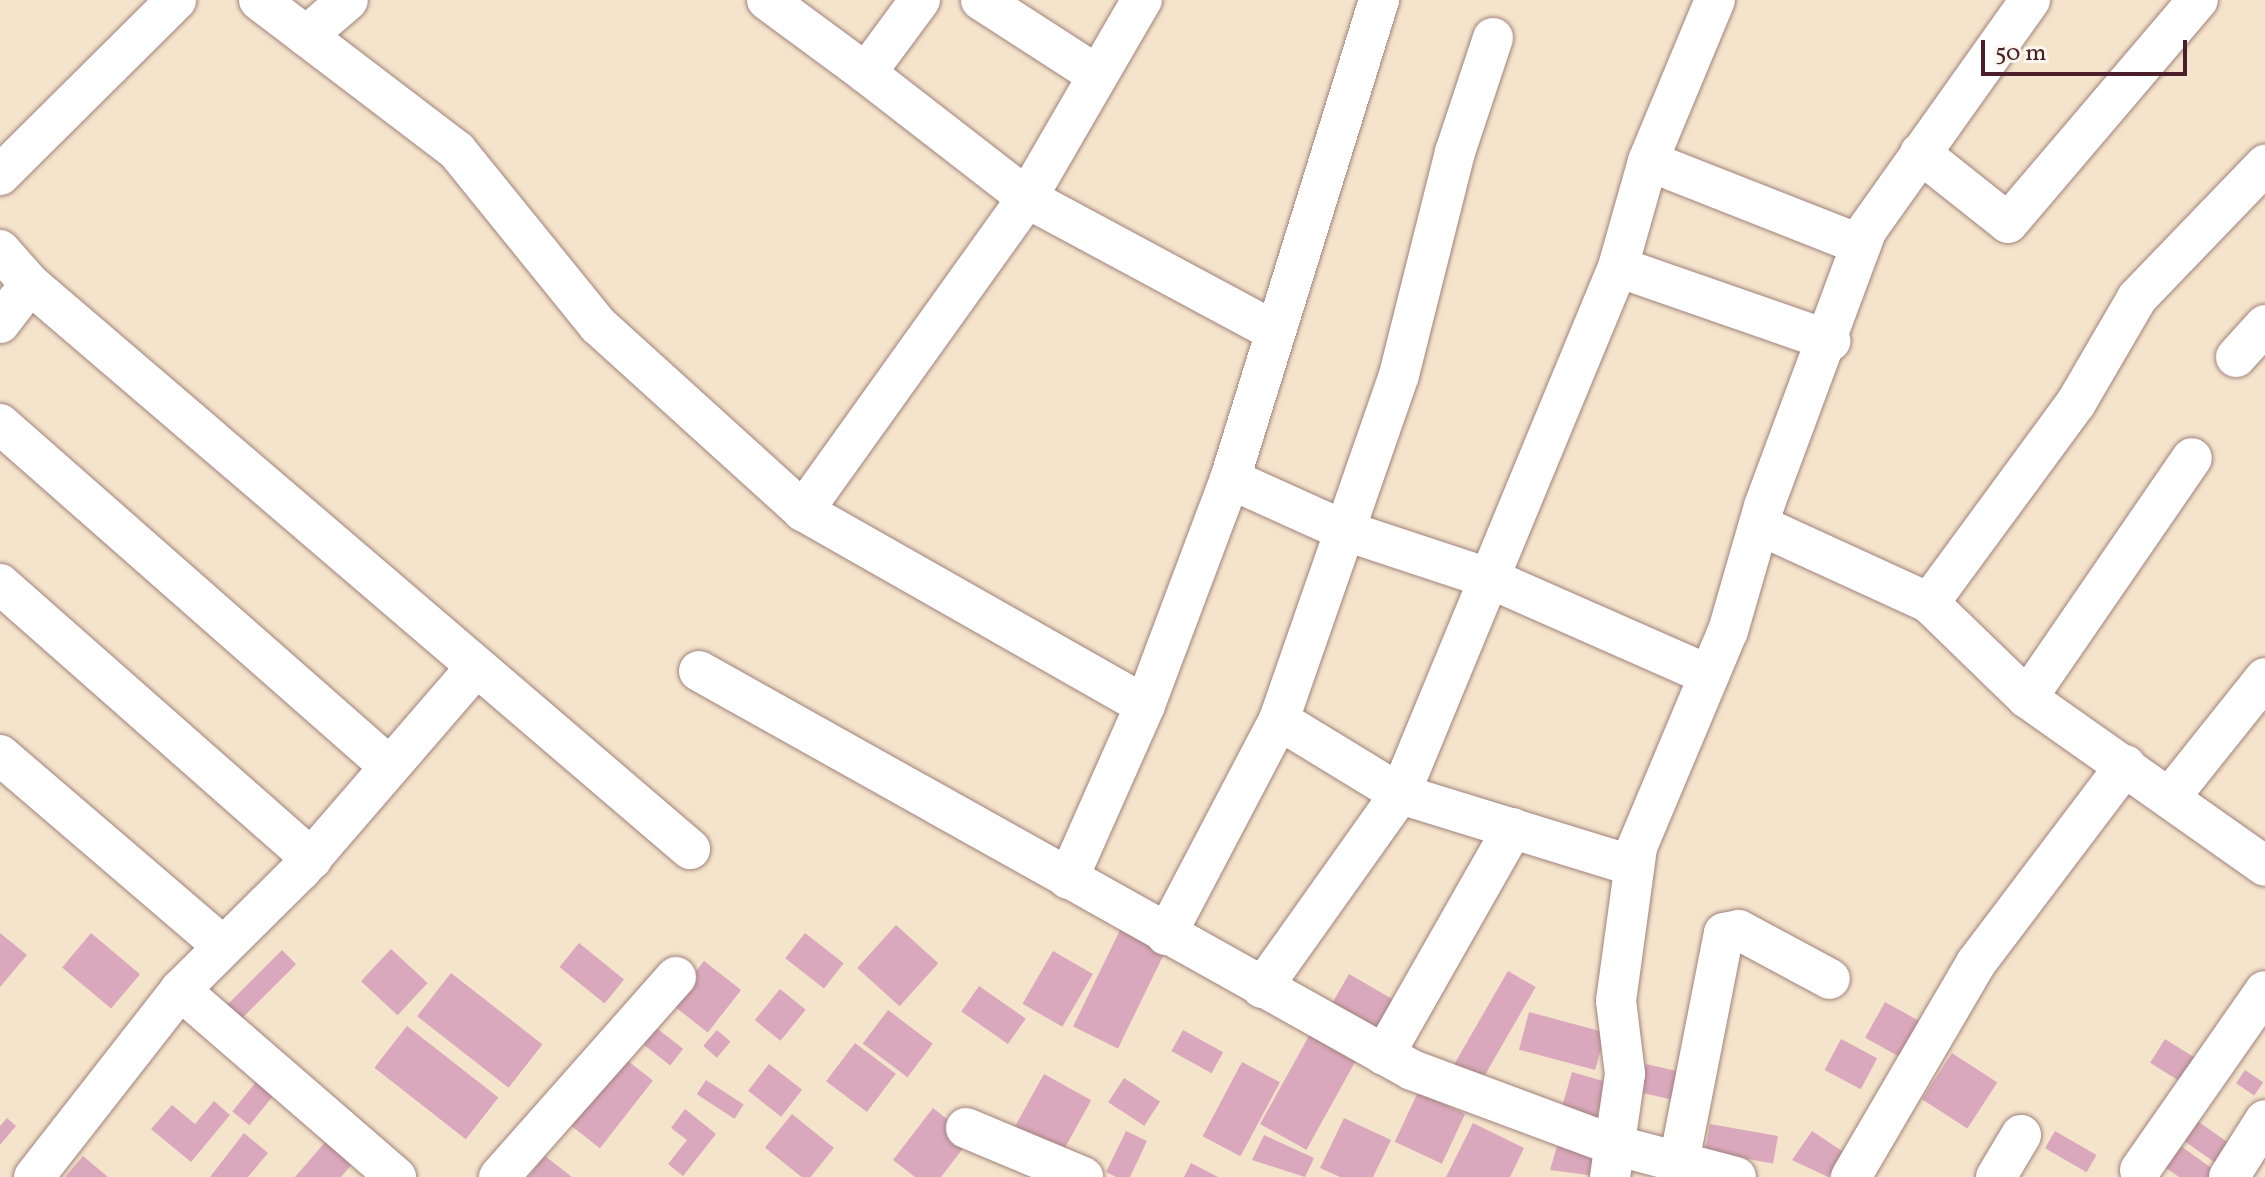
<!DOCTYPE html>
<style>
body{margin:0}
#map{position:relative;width:2265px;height:1177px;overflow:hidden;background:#f5e4cc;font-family:Vollkorn,serif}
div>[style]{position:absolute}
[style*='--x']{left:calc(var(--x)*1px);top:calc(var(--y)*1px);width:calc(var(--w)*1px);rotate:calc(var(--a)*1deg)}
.building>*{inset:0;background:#daa8bc;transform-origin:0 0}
.roads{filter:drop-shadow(0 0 2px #a0827c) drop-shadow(0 0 2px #a0827c)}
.minor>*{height:40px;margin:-20px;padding:0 20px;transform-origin:20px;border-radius:20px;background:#fff}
span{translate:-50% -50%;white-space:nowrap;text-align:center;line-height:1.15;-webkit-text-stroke:6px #fbf7ec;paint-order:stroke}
.scale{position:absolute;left:1981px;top:40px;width:206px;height:36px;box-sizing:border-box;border:4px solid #4a1f2b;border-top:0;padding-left:10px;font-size:24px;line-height:28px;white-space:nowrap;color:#4a1f2b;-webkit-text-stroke:6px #fbf7ec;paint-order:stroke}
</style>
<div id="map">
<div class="building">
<i style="left:1123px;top:924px;width:50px;height:114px;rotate:26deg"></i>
<i style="left:896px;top:925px;width:57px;height:58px;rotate:42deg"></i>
<i style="clip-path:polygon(0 933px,27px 955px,0 987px)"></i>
<i style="left:91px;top:933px;width:64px;height:45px;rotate:40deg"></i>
<i style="left:805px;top:933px;width:49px;height:32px;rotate:38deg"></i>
<i style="left:579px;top:943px;width:58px;height:31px;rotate:39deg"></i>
<i style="left:391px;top:949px;width:50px;height:44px;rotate:43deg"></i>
<i style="left:282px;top:950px;width:20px;height:81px;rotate:45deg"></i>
<i style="left:1053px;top:951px;width:46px;height:61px;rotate:30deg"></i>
<i style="left:704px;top:961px;width:47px;height:54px;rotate:38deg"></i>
<i style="left:1508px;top:971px;width:32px;height:116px;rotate:30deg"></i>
<i style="left:451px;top:973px;width:116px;height:55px;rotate:38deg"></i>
<i style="left:1349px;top:974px;width:52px;height:46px;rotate:30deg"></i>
<i style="left:979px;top:986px;width:57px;height:31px;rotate:35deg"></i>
<i style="left:780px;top:989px;width:33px;height:40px;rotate:39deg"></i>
<i style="left:1885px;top:1002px;width:50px;height:41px;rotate:29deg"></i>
<i style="left:888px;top:1010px;width:56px;height:42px;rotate:37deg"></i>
<i style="left:1529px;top:1012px;width:79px;height:39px;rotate:15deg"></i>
<i style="left:650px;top:1023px;width:42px;height:21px;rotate:38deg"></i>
<i style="left:407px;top:1026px;width:116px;height:53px;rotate:38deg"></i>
<i style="left:717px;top:1030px;width:18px;height:21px;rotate:41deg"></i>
<i style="left:1183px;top:1030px;width:46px;height:24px;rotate:29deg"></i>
<i style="left:1310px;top:1034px;width:53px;height:103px;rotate:29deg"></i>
<i style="left:1841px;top:1039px;width:41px;height:35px;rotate:28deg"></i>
<i style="left:2165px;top:1039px;width:38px;height:28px;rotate:32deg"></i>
<i style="left:855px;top:1043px;width:51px;height:48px;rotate:37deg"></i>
<i style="left:1952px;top:1053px;width:54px;height:55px;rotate:33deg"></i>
<i style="left:619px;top:1054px;width:43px;height:86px;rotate:38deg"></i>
<i style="left:1242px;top:1062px;width:43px;height:84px;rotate:28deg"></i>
<i style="left:769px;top:1064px;width:42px;height:34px;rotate:38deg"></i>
<i style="left:1646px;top:1064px;width:46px;height:29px;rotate:13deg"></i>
<i style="left:2245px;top:1070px;width:22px;height:16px;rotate:34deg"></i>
<i style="left:265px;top:1071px;width:22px;height:52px;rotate:39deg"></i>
<i style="left:1572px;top:1072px;width:36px;height:52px;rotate:16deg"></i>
<i style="left:1044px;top:1074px;width:54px;height:73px;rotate:29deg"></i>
<i style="left:1124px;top:1078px;width:43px;height:29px;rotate:33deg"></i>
<i style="left:706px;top:1080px;width:45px;height:17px;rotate:33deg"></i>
<i style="left:1418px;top:1092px;width:52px;height:55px;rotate:25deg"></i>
<i style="clip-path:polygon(214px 1101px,230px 1115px,191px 1162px,151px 1129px,172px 1105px,195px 1124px)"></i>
<i style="clip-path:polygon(933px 1108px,971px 1138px,941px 1177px,915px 1177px,893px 1160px)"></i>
<i style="clip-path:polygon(685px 1109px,716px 1134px,683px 1176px,668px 1164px,687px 1140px,671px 1128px)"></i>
<i style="left:792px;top:1114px;width:54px;height:43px;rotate:39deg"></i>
<i style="clip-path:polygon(7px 1118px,16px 1126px,0 1145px,0 1126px)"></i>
<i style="clip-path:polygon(1344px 1118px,1391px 1140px,1373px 1177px,1340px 1177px,1320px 1168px)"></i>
<i style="left:2196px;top:1120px;width:50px;height:24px;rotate:35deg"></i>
<i style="clip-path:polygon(1473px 1123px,1524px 1148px,1510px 1177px,1446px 1177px)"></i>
<i style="left:1710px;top:1124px;width:69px;height:28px;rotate:10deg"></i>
<i style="clip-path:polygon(1126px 1131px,1147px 1141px,1130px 1177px,1116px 1177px,1106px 1172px)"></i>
<i style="clip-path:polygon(1812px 1131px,1845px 1153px,1828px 1177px,1792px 1160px)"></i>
<i style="left:2055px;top:1131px;width:48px;height:20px;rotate:30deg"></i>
<i style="clip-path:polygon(244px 1133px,268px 1153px,248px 1177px,210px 1177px)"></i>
<i style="clip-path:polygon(333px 1133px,359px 1156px,341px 1177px,295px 1177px)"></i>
<i style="clip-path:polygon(1264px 1135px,1314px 1158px,1305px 1177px,1252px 1160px)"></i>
<i style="clip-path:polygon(1558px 1143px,1608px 1157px,1603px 1177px,1550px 1170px)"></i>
<i style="clip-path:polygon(2178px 1144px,2217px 1172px,2213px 1177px,2179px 1177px,2163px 1166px)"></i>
<i style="clip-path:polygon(83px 1156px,108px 1177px,65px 1177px)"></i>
<i style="clip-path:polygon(545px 1156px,572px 1177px,528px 1177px)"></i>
<i style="clip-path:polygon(1191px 1163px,1218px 1177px,1184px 1177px)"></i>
</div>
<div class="roads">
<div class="minor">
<i style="--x:259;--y:0;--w:249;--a:37.3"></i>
<i style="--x:457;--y:151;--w:224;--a:51"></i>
<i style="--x:598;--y:325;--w:277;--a:42.2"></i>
<i style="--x:803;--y:511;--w:385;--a:-54.4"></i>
<i style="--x:1027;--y:198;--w:229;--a:-59.9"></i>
<i style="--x:767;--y:0;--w:123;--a:36.4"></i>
<i style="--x:920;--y:0;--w:91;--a:126.5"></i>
<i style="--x:866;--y:73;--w:204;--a:37.8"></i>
<i style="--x:1027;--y:198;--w:281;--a:28.3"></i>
<i style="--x:981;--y:0;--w:138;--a:32.9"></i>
<i style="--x:306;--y:36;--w:55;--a:-40.6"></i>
<i style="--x:1493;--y:38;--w:120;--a:108.4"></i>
<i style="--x:1455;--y:152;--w:230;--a:104.1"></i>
<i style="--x:1399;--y:375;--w:365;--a:109.2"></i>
<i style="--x:1279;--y:720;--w:142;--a:31.4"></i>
<i style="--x:1400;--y:794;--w:570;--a:-67.53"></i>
<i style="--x:1618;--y:267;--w:110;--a:-74.2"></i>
<i style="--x:1648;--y:161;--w:174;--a:-67.4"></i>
<i style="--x:1920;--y:153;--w:112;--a:38.5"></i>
<i style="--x:2008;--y:223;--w:293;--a:-49.6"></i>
<i style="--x:1648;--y:161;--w:229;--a:21.5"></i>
<i style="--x:0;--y:175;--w:248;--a:-44.8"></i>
<i style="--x:0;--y:250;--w:45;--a:48.6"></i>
<i style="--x:30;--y:284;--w:869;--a:40.57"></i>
<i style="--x:1618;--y:267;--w:225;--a:19.2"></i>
<i style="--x:0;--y:323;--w:49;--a:-52.4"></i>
<i style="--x:2236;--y:357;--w:43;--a:-47.8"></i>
<i style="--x:0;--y:424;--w:519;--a:41.33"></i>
<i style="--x:1230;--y:479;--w:124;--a:24.3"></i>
<i style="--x:1343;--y:530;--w:156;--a:18.3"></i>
<i style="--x:1491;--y:579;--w:238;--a:23.8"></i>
<i style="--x:803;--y:511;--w:393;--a:29.6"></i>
<i style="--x:1759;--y:525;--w:187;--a:24.6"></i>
<i style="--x:1929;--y:603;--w:136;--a:44.1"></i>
<i style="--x:2027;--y:698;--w:291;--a:35.2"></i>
<i style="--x:0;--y:584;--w:416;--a:41.4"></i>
<i style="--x:1929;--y:603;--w:248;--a:-53.7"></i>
<i style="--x:2076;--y:403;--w:121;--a:-59.8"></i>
<i style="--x:2137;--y:298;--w:185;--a:-46.1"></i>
<i style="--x:699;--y:671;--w:817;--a:29.23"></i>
<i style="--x:1412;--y:1070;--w:215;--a:20.4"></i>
<i style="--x:1614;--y:1145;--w:126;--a:14.7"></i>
<i style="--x:2027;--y:698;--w:291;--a:-55.5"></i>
<i style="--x:0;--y:755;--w:294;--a:40.6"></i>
<i style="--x:2170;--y:797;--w:152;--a:-51.4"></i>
<i style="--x:1068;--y:879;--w:190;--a:-66.1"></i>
<i style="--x:1145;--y:705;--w:241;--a:-69.4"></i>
<i style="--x:1230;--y:479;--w:502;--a:-72.72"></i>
<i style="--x:1166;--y:935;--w:243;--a:-62.3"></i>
<i style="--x:1262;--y:988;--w:238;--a:-54.6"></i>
<i style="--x:1400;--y:794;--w:245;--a:17.1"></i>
<i style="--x:180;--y:990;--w:286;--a:40.9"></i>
<i style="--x:1384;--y:1055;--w:261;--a:-60.4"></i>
<i style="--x:966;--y:1128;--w:127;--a:22.7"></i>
<i style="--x:1679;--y:1162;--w:233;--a:-78.9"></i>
<i style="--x:1724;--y:933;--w:15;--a:-11"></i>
<i style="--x:1739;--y:930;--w:103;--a:28.3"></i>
<i style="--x:2140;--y:1170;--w:218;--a:-55.1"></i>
<i style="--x:34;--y:1177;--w:237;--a:-52"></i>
<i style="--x:180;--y:990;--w:170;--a:-44.8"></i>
<i style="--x:301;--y:870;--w:268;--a:-49.2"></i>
<i style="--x:499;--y:1177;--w:267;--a:-48.5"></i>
<i style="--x:1610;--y:1177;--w:104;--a:-81.7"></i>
<i style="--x:1625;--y:1074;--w:74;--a:-97"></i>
<i style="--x:1616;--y:1001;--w:155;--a:-82.2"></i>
<i style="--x:1637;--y:847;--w:234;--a:-67.2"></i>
<i style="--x:1728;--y:631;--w:130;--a:-73.9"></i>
<i style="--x:1764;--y:506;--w:293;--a:-69.6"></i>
<i style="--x:1866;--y:231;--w:283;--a:-54.6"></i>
<i style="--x:1851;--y:1177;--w:248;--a:-59.7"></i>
<i style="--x:1976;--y:963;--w:248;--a:-52.9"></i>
<i style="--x:1996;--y:1177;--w:49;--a:-59.2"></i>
<i style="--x:2229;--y:1177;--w:67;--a:-57.7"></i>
</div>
</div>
<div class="scale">50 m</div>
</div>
